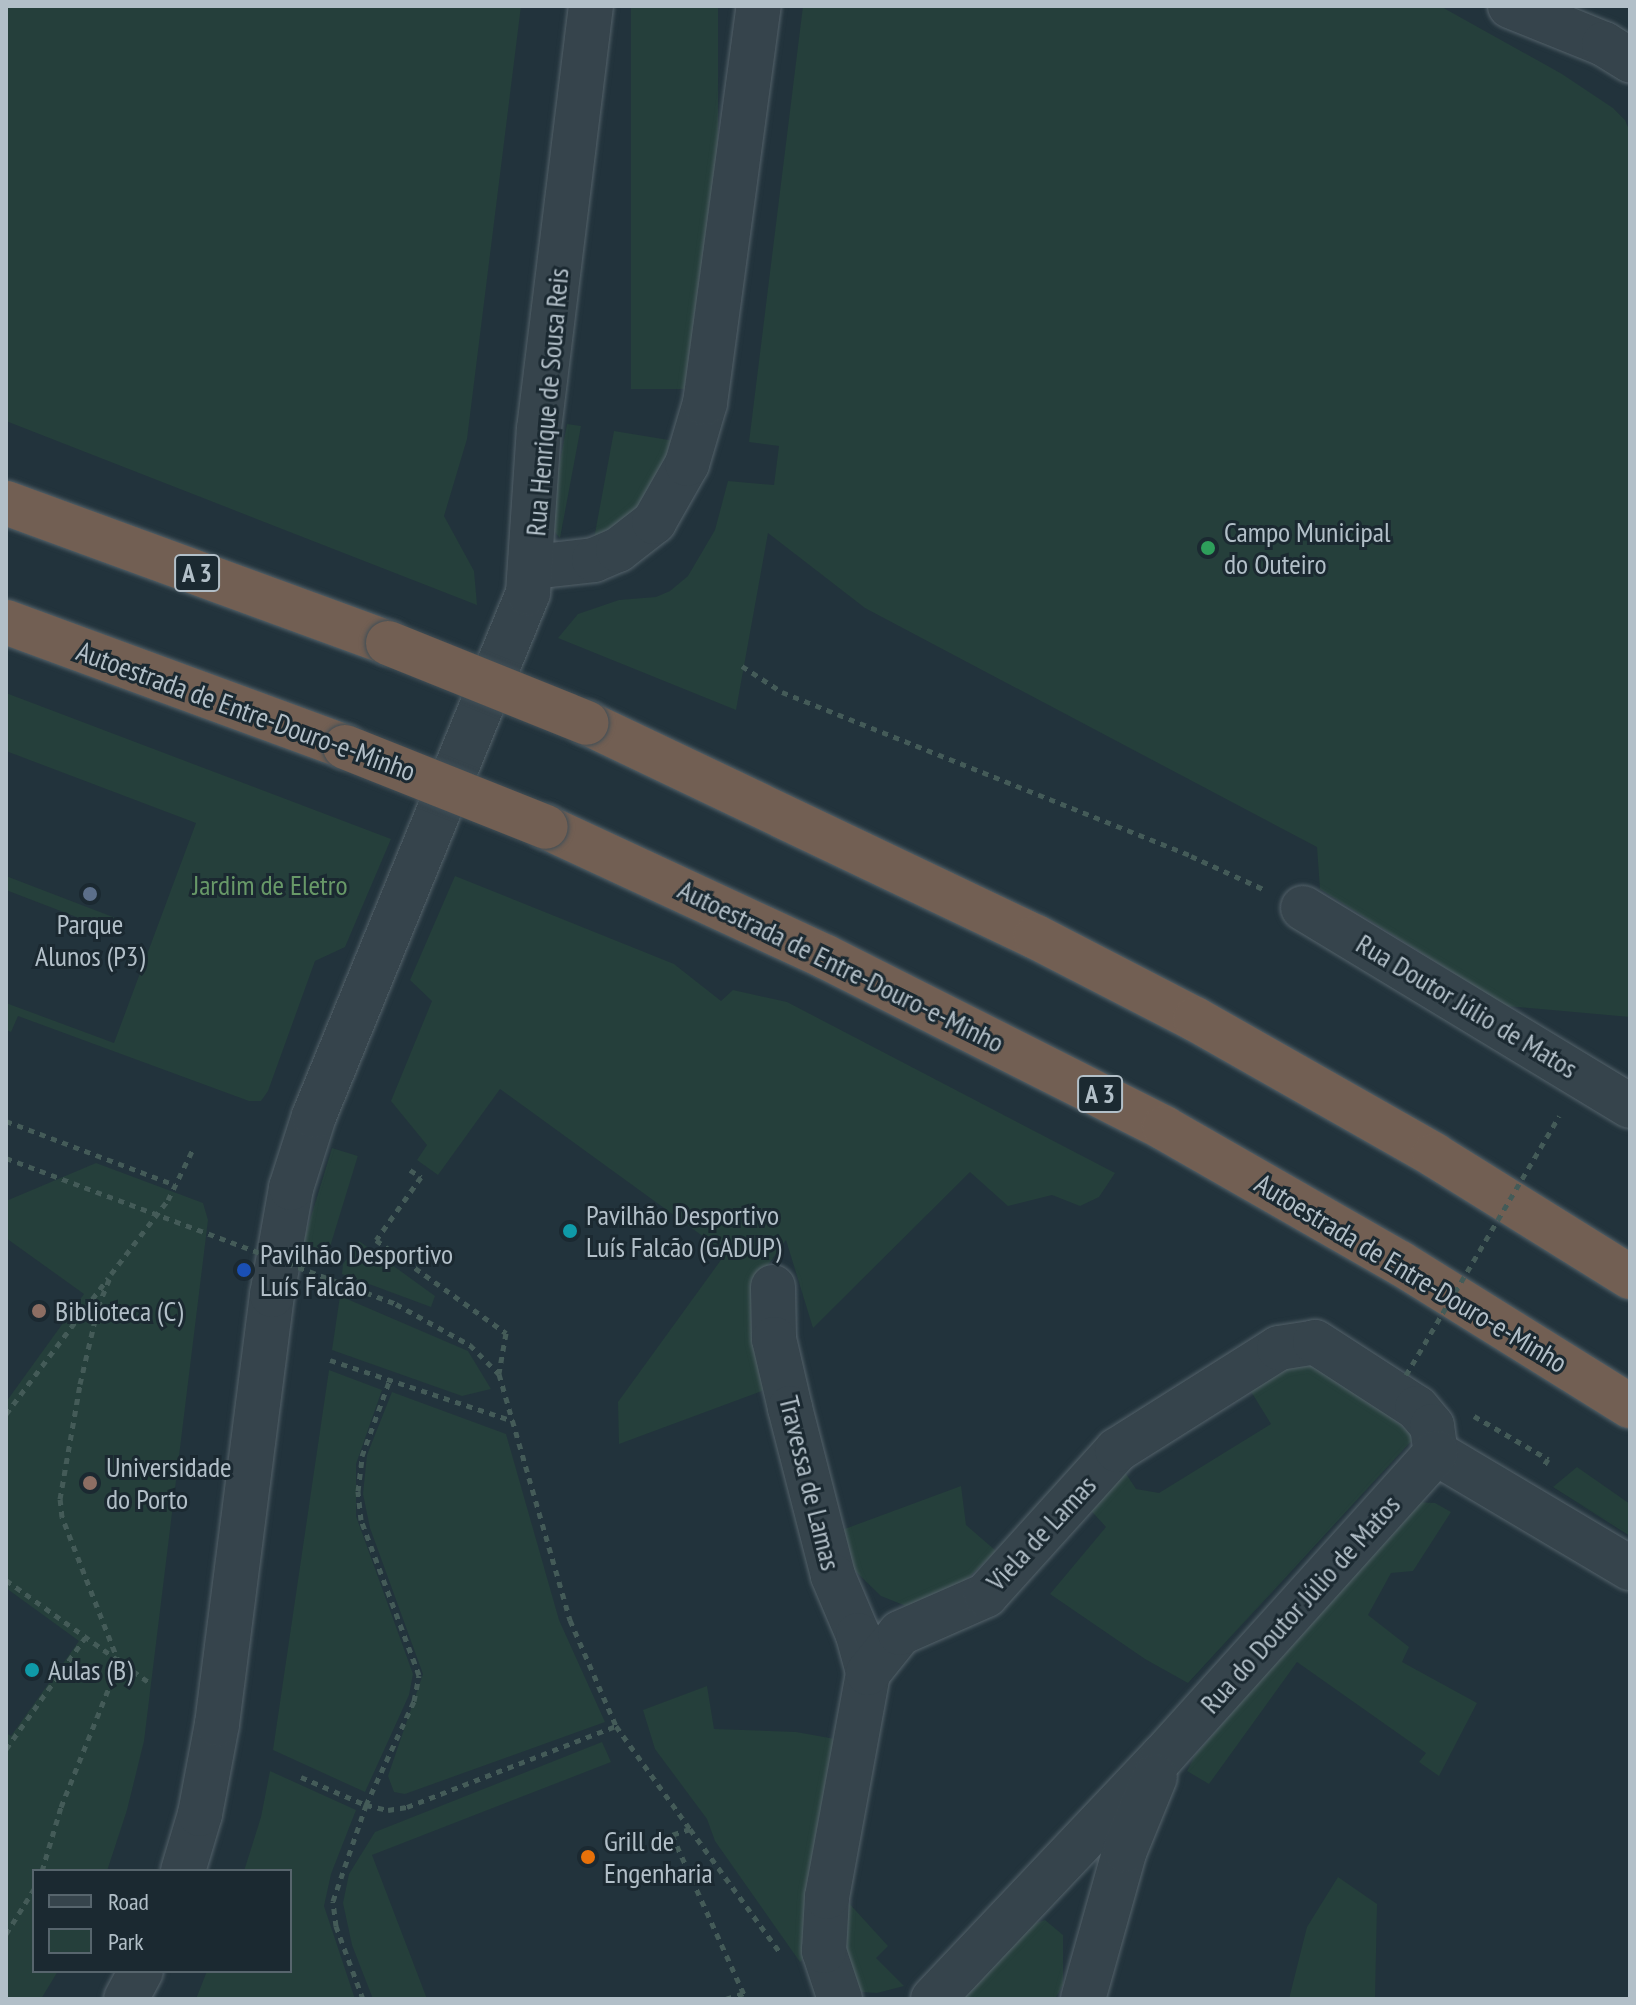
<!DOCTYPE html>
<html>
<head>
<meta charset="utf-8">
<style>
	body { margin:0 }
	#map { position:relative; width:1636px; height:2005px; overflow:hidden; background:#22333c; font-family:"PT Sans Narrow",sans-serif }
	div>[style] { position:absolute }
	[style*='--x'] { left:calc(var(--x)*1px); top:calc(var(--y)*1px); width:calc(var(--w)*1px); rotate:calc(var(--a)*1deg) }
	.green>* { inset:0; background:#253f3b; transform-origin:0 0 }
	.path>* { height:5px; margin-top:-2.5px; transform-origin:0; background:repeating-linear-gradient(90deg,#445b58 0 6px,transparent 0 12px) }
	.roads { filter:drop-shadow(0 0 2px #54626a) drop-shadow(0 0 2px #54626a) }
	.street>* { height:44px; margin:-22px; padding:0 22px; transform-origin:22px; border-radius:22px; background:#36444c }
	.highway>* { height:44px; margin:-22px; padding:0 22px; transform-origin:22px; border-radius:22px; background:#725f53 }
	.path-bridge>* { height:5px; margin-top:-2.5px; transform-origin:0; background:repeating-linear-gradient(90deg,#445b58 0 6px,transparent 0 12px) }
	.bridges { filter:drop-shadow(0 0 2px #414f57) drop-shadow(0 0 2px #414f57) }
	.highway-bridge>* { height:44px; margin:-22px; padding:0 22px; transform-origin:22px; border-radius:22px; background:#725f53 }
	.dots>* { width:22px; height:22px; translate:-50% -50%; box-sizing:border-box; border:4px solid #1b2931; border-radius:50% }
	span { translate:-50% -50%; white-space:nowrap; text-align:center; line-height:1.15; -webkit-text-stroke:6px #1b2931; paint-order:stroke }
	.shield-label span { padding:2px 6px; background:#1b2931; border:2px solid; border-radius:6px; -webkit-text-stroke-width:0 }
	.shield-label { font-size:26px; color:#b2bfc8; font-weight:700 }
	.street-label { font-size:28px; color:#b2bfc8 }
	.poi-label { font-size:28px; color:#b2bfc8 }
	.left { translate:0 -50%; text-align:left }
	.park-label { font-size:28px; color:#689968 }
	.frame { position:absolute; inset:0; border:8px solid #b2bfc8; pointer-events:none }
	.legend { position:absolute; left:32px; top:1869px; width:260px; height:104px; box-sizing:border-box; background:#1b2931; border:2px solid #57656d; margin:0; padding:10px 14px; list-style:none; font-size:24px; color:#b2bfc8 }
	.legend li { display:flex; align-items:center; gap:16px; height:40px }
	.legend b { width:40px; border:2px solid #57656d }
</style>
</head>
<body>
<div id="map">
	<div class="green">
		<div style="clip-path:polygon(6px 6px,521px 6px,467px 439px,444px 516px,474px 571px,477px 605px,6px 421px)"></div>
		<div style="left:631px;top:6px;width:87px;height:383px"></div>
		<div style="clip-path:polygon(803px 6px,1440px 6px,1562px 74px,1613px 108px,1625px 120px,1630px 132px,1630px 1017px,1506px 1006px,1320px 889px,1317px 847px,865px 608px,768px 533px,736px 710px,558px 638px,578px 614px,619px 600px,656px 597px,670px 591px,688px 576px,715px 530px,728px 481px,774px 485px,779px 446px,749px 442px)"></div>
		<div style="clip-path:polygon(567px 424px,581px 426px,560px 538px,552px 529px,550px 516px)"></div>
		<div style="clip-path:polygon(614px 431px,675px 441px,642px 511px,593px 544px)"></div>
		<div style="clip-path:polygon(6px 693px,391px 839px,345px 947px,315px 961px,268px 1091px,261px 1101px,249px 1101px,18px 1016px,11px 1032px,6px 1030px,6px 1003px,114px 1043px,196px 823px,6px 751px)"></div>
		<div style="left:6px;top:876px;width:116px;height:13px;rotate:21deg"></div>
		<div style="clip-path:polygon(455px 876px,674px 964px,721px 1001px,733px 990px,787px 1002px,1115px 1173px,1099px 1197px,1080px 1206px,1052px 1195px,1008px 1206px,970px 1172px,813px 1328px,786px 1240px,752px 1287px,770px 1388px,619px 1444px,618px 1402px,726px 1253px,500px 1089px,438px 1175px,417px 1160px,427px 1145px,391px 1101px,432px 1001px,410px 980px)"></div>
		<div style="left:332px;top:1148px;width:27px;height:115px;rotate:17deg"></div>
		<div style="clip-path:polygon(96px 1163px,203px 1203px,208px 1220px,144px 1741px,127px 1810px,107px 1871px,34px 1871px,34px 1971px,58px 1971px,41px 1999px,6px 1999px,6px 1733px,11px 1736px,79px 1641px,6px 1588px,6px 1402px,84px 1294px,6px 1238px,6px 1201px)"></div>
		<div style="clip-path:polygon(359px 1241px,435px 1296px,431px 1307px,342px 1274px,343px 1264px)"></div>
		<div style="clip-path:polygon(340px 1296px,468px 1351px,491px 1389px,462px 1396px,332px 1350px)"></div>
		<div style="clip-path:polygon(1320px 1356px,1415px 1437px,1188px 1683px,1145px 1659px,1050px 1594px,1106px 1527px,1083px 1502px,1119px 1463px,1136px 1489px,1159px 1493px,1271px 1424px,1244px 1380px)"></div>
		<div style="clip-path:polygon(329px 1370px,382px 1390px,356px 1464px,356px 1516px,413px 1674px,409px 1695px,365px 1792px,273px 1750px)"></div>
		<div style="clip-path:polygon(392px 1392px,506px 1434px,559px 1620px,605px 1722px,405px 1794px,394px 1792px,388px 1776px,423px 1674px,370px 1528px,363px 1494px,367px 1455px)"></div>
		<div style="clip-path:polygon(1577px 1467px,1630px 1504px,1630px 1536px,1553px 1487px)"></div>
		<div style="clip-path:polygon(961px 1486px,966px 1525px,996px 1551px,953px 1593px,906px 1606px,881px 1596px,851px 1567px,842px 1530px)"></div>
		<div style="clip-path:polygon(1417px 1502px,1435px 1503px,1451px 1512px,1413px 1571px,1391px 1573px,1368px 1615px,1409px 1647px,1402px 1662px,1477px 1703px,1439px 1776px,1419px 1762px,1426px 1753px,1297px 1662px,1209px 1784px,1187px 1771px,1195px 1755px)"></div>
		<div style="clip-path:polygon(707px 1686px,714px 1729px,796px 1732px,835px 1739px,811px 1952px,800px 1962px,715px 1841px,707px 1819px,655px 1749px,643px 1710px)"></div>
		<div style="clip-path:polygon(602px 1742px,611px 1762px,372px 1855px,427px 1999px,373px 1999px,352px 1945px,343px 1903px,349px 1874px,375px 1832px)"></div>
		<div style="clip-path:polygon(270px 1771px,356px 1810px,331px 1874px,324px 1906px,355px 1999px,196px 1999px,207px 1971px,290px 1971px,290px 1871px,244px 1871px,261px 1817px)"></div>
		<div style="clip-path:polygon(1338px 1877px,1377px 1904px,1375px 1999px,1289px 1999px,1307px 1927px)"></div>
		<div style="clip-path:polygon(846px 1900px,888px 1946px,876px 1958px,904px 1986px,877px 1993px,862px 1992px,852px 1985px,840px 1942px)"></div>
		<div style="clip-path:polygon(1045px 1920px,1063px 1935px,1063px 1985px,1055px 1999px,959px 1999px,1033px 1924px)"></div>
	</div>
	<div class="path">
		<div style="--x:742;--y:666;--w:48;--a:33"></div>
		<div style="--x:782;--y:692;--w:441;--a:21.8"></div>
		<div style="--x:1191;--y:856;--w:79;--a:24.6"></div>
		<div style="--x:6;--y:1121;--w:181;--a:20.7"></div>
		<div style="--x:410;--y:1170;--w:13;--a:32"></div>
		<div style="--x:421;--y:1177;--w:77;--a:125.5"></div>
		<div style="--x:376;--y:1240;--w:160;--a:35.6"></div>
		<div style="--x:506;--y:1333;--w:41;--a:99.9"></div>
		<div style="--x:396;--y:1304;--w:85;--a:29"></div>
		<div style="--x:470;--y:1345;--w:41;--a:45"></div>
		<div style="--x:499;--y:1374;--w:256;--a:73.9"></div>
		<div style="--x:570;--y:1620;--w:116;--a:66.5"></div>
		<div style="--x:616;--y:1726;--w:127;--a:54.3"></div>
		<div style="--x:690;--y:1829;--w:19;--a:162"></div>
		<div style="--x:672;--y:1835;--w:180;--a:65.7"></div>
		<div style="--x:330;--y:1360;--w:193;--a:18.4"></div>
		<div style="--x:6;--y:1414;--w:170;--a:-53.1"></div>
		<div style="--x:1474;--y:1416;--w:86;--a:30.2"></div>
		<div style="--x:1548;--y:1459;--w:9;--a:122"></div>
		<div style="--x:6;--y:1580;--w:177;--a:35.6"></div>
		<div style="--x:6;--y:1749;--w:136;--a:-54.6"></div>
		<div style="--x:301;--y:1777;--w:71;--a:23.3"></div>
		<div style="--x:366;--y:1805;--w:23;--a:13"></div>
		<div style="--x:388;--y:1810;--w:19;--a:-9"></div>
		<div style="--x:407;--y:1807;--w:224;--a:-21.2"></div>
		<div style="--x:690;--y:1829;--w:151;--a:53.9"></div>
		<div style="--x:664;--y:1838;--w:9;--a:-21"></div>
		<div style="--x:42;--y:1871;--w:67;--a:-73.5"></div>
		<div style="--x:61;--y:1807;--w:155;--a:-68.1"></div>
		<div style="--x:119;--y:1663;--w:157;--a:-111.3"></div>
		<div style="--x:62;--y:1517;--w:18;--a:-96"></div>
		<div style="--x:60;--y:1499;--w:117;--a:-80.1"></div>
		<div style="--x:80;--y:1384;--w:79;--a:-76.8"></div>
		<div style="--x:98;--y:1307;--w:35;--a:-68"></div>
		<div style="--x:111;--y:1274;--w:93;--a:-52.4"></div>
		<div style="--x:168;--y:1200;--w:55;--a:-63.9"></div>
		<div style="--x:6;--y:1934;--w:53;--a:-58.1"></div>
		<div style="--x:363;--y:1999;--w:78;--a:-110.3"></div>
		<div style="--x:336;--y:1926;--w:25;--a:-97"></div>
		<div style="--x:333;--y:1901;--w:102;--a:-71"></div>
		<div style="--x:366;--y:1805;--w:115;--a:-65.2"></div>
		<div style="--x:414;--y:1701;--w:26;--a:-79"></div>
		<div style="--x:419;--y:1675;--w:165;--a:-110.5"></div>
		<div style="--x:361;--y:1520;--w:29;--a:-96"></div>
		<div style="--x:358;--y:1491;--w:35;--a:-83"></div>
		<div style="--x:362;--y:1456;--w:79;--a:-70"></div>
		<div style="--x:726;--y:1999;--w:19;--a:-18"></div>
	</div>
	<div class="roads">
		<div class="street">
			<div style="--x:1510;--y:6;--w:101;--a:22"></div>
			<div style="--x:1604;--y:44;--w:31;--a:32"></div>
			<div style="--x:533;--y:567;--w:61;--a:-6.5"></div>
			<div style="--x:594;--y:560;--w:26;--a:-23"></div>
			<div style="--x:618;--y:550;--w:46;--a:-37.9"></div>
			<div style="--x:654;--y:522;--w:67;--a:-60.4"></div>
			<div style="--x:687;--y:464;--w:64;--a:-73.6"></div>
			<div style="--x:705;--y:403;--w:401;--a:-82.3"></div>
			<div style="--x:1303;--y:908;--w:382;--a:31.2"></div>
			<div style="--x:773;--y:1287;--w:52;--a:88.9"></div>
			<div style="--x:774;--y:1339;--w:71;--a:76.9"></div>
			<div style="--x:790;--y:1408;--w:173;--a:75.6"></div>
			<div style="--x:833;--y:1576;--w:64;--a:67"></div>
			<div style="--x:858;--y:1635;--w:39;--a:75"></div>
			<div style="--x:1436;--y:1453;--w:226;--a:30.7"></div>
			<div style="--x:183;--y:1871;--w:59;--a:-73.4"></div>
			<div style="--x:200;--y:1814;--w:92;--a:-79.3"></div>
			<div style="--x:217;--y:1724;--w:433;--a:-82.7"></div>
			<div style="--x:272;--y:1295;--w:109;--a:-79.9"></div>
			<div style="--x:291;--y:1188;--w:76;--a:-72.3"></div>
			<div style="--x:314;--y:1116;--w:565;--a:-67.75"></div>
			<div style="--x:528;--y:593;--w:164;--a:-86.2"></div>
			<div style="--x:539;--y:429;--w:426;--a:-83"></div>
			<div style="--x:126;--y:1999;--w:32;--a:-62"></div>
			<div style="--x:840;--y:1999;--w:51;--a:-108.4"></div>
			<div style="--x:824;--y:1951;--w:54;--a:-86.8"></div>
			<div style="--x:827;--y:1897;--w:228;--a:-79.6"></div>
			<div style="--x:868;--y:1673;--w:51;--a:-51.3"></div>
			<div style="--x:900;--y:1633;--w:94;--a:-23.8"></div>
			<div style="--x:986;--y:1595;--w:195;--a:-47.9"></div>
			<div style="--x:1117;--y:1450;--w:191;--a:-32.2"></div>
			<div style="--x:1279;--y:1348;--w:36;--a:-9"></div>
			<div style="--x:1315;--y:1342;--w:121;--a:32.9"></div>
			<div style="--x:1417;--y:1408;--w:23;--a:50"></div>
			<div style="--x:1432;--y:1426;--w:27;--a:82"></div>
			<div style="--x:933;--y:1999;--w:335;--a:-46.6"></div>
			<div style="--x:1163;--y:1756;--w:408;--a:-48"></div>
			<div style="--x:1083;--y:1999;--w:155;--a:-74.3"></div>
			<div style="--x:1125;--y:1850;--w:79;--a:-67.7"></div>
		</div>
		<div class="highway">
			<div style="--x:6;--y:503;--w:407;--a:20.1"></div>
			<div style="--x:6;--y:622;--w:361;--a:20.2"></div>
			<div style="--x:587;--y:723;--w:497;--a:25.5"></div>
			<div style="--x:1036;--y:937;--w:179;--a:27.3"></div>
			<div style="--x:1195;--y:1019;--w:275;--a:29.6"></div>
			<div style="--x:1434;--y:1155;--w:231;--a:31.9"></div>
			<div style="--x:546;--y:827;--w:309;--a:24.9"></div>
			<div style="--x:826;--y:957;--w:379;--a:26.8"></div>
			<div style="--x:1164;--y:1128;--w:272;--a:29.8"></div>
			<div style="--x:1400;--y:1263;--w:271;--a:31.9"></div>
		</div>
	</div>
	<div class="path-bridge">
		<div style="--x:6;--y:1158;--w:416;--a:20.5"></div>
		<div style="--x:1406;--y:1375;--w:301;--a:-59.4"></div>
	</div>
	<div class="bridges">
		<div class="highway-bridge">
			<div style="--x:388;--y:643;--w:214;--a:21.9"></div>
			<div style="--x:345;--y:747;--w:216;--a:21.7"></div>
		</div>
	</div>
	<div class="dots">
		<div style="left:1208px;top:548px;background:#2e9e5b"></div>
		<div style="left:90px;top:894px;background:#5c6f8a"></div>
		<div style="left:570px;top:1231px;background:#0f9aa8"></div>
		<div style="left:244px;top:1270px;background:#1a4fb4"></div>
		<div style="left:39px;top:1311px;background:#8d6e63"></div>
		<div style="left:90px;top:1483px;background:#8d6e63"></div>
		<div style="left:32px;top:1670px;background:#0f9aa8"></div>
		<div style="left:588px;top:1857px;background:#e8710a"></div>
	</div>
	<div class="shield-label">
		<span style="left:197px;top:573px">A 3</span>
		<span style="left:1100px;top:1094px">A 3</span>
	</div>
	<div class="street-label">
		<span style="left:547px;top:402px;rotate:-85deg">Rua Henrique de Sousa Reis</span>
		<span style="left:246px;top:711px;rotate:20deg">Autoestrada de Entre-Douro-e-Minho</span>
		<span style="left:841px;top:966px;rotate:26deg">Autoestrada de Entre-Douro-e-Minho</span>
		<span style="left:1467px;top:1006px;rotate:31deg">Rua Doutor Júlio de Matos</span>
		<span style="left:1411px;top:1273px;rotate:31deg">Autoestrada de Entre-Douro-e-Minho</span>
		<span style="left:810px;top:1483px;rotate:76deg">Travessa de Lamas</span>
		<span style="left:1041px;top:1533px;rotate:-47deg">Viela de Lamas</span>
		<span style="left:1300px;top:1604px;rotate:-48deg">Rua do Doutor Júlio de Matos</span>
	</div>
	<div class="poi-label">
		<span class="left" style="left:1224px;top:548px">Campo Municipal<br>do Outeiro</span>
		<span style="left:90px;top:940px">Parque<br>Alunos (P3)</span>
		<span class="left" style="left:586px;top:1231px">Pavilhão Desportivo<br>Luís Falcão (GADUP)</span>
		<span class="left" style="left:260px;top:1270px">Pavilhão Desportivo<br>Luís Falcão</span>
		<span class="left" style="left:55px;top:1311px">Biblioteca (C)</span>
		<span class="left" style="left:106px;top:1483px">Universidade<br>do Porto</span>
		<span class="left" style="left:48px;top:1670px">Aulas (B)</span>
		<span class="left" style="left:604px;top:1857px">Grill de<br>Engenharia</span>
	</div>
	<div class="park-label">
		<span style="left:270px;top:885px">Jardim de Eletro</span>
	</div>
	<div class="frame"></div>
	<ul class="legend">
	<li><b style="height:10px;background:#36444c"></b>Road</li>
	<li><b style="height:22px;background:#253f3b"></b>Park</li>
	</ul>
</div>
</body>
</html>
